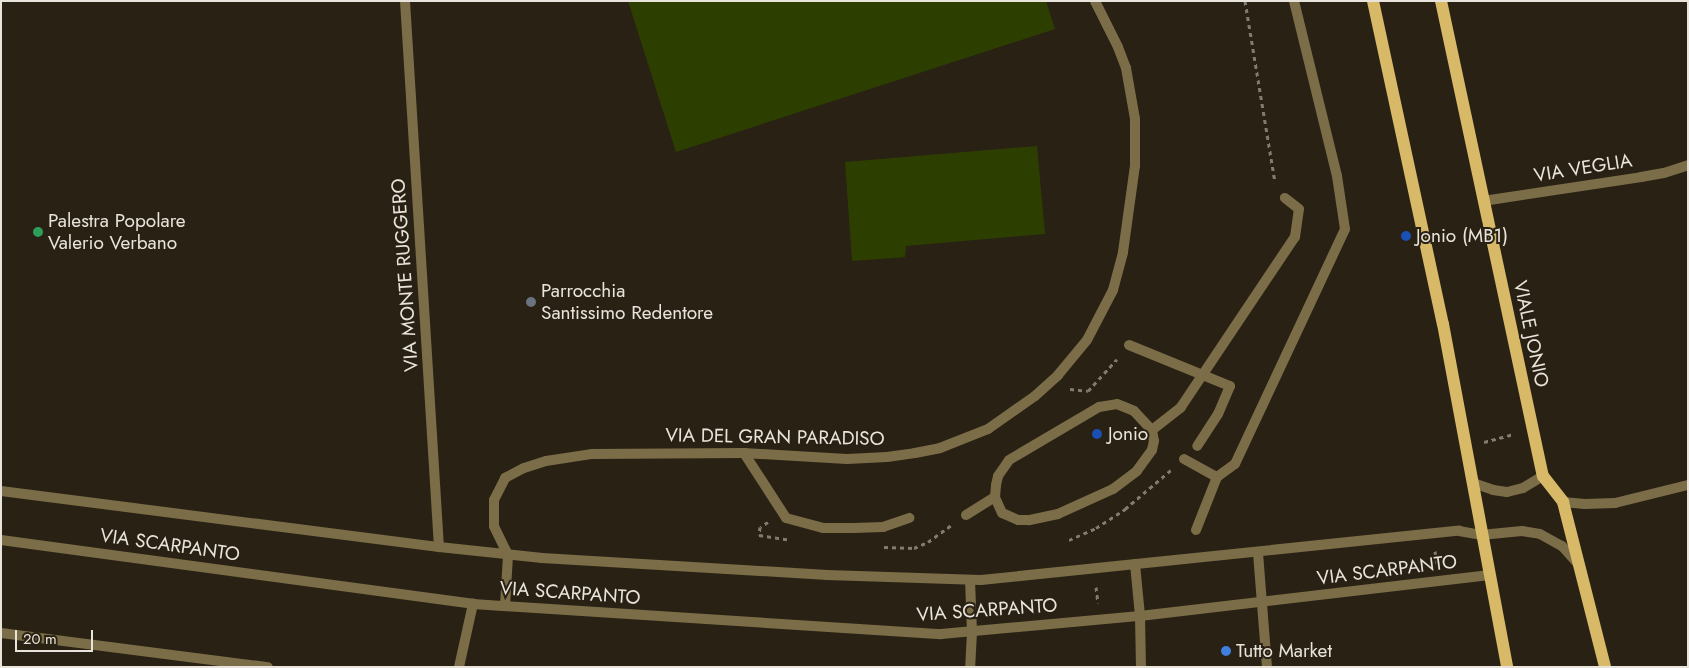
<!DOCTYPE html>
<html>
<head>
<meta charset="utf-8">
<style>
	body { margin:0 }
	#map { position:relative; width:1689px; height:668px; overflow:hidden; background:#292114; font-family:Jost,sans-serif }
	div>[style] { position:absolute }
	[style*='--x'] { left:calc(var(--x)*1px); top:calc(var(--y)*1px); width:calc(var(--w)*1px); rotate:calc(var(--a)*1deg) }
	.green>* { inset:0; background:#2d3f00 }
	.path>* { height:3px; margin-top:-1.5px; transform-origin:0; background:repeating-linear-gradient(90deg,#827b70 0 4px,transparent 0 8px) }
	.lane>* { height:10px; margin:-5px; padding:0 5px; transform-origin:5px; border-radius:5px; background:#7b6d47 }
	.street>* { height:10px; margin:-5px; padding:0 5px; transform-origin:5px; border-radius:5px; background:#7b6d47 }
	.primary>* { height:12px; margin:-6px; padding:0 6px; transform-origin:6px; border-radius:6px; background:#d7b967 }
	.dots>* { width:14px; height:14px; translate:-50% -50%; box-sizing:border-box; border:2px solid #292114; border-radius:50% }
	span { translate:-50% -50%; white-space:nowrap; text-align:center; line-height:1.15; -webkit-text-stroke:4px #292114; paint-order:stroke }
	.street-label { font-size:19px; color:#e9e4db }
	.poi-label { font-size:19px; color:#e9e4db }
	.left { translate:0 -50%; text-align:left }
	.frame { position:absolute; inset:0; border:2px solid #e9e4db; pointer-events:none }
	.scale { position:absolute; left:15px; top:630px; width:78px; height:22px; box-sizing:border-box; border:2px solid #e9e4db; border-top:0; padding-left:6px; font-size:15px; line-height:18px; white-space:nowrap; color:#e9e4db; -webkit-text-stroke:4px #292114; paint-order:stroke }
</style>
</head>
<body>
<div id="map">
	<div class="green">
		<div style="clip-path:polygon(628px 1px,1046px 1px,1055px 29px,676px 152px)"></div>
		<div style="clip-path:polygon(1037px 146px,1045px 234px,906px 246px,905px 257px,852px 261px,845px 162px)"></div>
	</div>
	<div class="path">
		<div style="--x:1245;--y:1;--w:184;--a:80.6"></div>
		<div style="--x:1070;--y:389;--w:18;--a:6"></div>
		<div style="--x:1088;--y:391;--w:43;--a:-47.8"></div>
		<div style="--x:1484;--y:442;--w:31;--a:-15"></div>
		<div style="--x:768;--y:522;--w:9;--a:148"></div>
		<div style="--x:760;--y:527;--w:8;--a:97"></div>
		<div style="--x:759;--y:535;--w:31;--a:9"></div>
		<div style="--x:1069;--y:540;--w:30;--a:-24"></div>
		<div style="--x:1096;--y:528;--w:35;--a:-33"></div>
		<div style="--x:1125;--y:509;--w:60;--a:-40.3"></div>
		<div style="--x:884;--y:547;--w:30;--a:2"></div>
		<div style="--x:914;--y:548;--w:15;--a:-23"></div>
		<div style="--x:928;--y:542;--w:31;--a:-36"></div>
		<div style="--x:1435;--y:551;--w:14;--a:82"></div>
		<div style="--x:1096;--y:587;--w:16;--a:83"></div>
	</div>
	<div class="lane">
		<div style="--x:744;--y:453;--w:77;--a:57.1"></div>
		<div style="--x:786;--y:518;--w:38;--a:15"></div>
		<div style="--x:823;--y:528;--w:31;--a:0"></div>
		<div style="--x:854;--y:528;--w:29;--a:-2"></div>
		<div style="--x:883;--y:527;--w:28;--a:-19"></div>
	</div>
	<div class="street">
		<div style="--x:405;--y:1;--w:547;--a:86.44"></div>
		<div style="--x:1483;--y:201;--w:160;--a:-8.6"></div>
		<div style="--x:1641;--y:177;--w:23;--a:-10"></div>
		<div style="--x:1664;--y:173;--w:25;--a:-18"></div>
		<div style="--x:1129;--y:345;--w:109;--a:22.1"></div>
		<div style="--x:1230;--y:386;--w:30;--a:113"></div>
		<div style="--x:1218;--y:414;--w:38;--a:123"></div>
		<div style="--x:1117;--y:404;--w:18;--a:22"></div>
		<div style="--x:1134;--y:411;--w:26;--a:47"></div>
		<div style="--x:1152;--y:430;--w:11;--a:80"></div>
		<div style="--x:1154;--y:441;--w:9;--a:103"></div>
		<div style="--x:1152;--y:450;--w:26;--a:126"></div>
		<div style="--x:1137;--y:471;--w:30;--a:143"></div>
		<div style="--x:1113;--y:489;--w:60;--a:155.6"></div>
		<div style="--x:1058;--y:514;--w:30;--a:168"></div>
		<div style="--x:1029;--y:520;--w:11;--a:180"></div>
		<div style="--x:1018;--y:520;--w:17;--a:-156"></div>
		<div style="--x:1002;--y:513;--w:17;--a:-114"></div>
		<div style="--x:995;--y:497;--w:12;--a:-85"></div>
		<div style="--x:996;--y:485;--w:9;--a:-77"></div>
		<div style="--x:998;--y:476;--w:19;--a:-55"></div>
		<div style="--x:1009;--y:460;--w:104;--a:-30.5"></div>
		<div style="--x:1099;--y:407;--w:18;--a:-9"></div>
		<div style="--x:1152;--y:430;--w:37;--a:-38"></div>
		<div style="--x:1181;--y:407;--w:205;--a:-56.2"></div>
		<div style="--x:1295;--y:237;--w:28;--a:-82"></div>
		<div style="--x:1299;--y:209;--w:18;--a:-142"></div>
		<div style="--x:1184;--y:459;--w:38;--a:29"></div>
		<div style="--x:1217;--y:477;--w:22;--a:-36"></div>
		<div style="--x:1235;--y:464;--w:259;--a:-64.9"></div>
		<div style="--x:1345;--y:229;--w:54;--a:-98.6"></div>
		<div style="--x:1337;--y:176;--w:180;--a:-103.8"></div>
		<div style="--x:1473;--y:483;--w:21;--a:19"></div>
		<div style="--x:1493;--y:490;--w:14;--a:8"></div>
		<div style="--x:1507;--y:492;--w:16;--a:-14"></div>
		<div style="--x:1523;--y:488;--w:23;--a:-31"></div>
		<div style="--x:1;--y:491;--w:442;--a:7.3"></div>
		<div style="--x:439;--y:547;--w:104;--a:6.1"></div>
		<div style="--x:542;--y:558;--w:286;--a:3.4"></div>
		<div style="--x:827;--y:575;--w:154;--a:1.9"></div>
		<div style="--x:981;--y:580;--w:481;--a:-5.9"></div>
		<div style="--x:1459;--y:531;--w:22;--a:10"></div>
		<div style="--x:1481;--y:535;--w:41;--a:-5.6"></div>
		<div style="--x:1522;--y:531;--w:18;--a:9"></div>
		<div style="--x:1540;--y:534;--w:25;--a:29"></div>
		<div style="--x:1562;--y:546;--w:24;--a:48"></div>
		<div style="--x:1563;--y:502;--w:22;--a:5"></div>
		<div style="--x:1585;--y:504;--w:30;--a:-2"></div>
		<div style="--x:1615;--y:503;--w:75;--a:-13.9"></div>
		<div style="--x:966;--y:515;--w:34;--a:-32"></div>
		<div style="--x:1196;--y:530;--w:57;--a:-68.4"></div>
		<div style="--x:1;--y:540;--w:476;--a:7.7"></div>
		<div style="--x:473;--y:604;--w:469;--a:3.7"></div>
		<div style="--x:941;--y:634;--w:200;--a:-5.2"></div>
		<div style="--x:1140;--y:616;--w:350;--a:-6.7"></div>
		<div style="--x:1258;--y:553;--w:114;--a:85.5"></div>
		<div style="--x:1135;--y:564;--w:52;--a:84.5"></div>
		<div style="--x:1140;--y:616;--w:51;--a:88.9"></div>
		<div style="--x:970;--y:580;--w:52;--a:87.8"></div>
		<div style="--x:972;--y:632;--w:35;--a:93"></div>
		<div style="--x:505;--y:606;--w:51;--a:-86.6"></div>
		<div style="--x:508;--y:555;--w:32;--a:-116"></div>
		<div style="--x:494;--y:526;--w:26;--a:-90"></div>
		<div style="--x:494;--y:500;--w:25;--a:-63"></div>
		<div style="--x:505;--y:478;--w:21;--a:-28"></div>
		<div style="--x:524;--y:468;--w:23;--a:-18"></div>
		<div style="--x:546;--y:461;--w:47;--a:-8.7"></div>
		<div style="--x:592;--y:454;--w:152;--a:-0.4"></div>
		<div style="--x:744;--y:453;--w:103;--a:3.3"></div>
		<div style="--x:847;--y:459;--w:40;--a:-2.9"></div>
		<div style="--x:887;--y:457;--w:28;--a:-8"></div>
		<div style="--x:915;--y:453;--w:25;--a:-11"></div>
		<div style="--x:940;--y:448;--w:52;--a:-21.6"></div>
		<div style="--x:988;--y:429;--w:57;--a:-35.1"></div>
		<div style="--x:1035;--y:396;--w:31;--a:-42"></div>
		<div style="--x:1058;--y:375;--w:45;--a:-50.4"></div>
		<div style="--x:1087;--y:340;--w:56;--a:-62.5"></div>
		<div style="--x:1113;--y:290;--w:39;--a:-75"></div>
		<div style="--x:1123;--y:252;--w:87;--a:-82.1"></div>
		<div style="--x:1135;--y:166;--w:47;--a:-90"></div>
		<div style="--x:1135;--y:119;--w:52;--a:-100"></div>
		<div style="--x:1126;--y:68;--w:22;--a:-111"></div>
		<div style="--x:1118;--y:47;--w:51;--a:-116.6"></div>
		<div style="--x:1;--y:633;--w:269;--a:7.3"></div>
		<div style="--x:459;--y:667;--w:65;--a:-77.5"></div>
	</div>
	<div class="primary">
		<div style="--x:1373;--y:1;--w:330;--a:77.8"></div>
		<div style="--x:1443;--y:324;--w:349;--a:79.4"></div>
		<div style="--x:1441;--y:1;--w:486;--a:77.9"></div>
		<div style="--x:1543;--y:476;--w:33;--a:52"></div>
		<div style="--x:1563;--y:502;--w:170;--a:75.7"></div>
	</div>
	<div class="dots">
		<div style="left:38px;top:232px;background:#2e9e5b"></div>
		<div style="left:1406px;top:236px;background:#1a4fb4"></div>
		<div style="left:531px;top:302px;background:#6b7280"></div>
		<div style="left:1097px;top:434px;background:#1a4fb4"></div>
		<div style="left:1226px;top:651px;background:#3f7fe0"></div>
	</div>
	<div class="street-label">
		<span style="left:1583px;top:168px;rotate:-9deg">VIA VEGLIA</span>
		<span style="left:405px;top:275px;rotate:-94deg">VIA MONTE RUGGERO</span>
		<span style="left:1531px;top:334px;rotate:78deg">VIALE JONIO</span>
		<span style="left:775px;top:437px;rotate:1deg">VIA DEL GRAN PARADISO</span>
		<span style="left:170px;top:545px;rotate:8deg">VIA SCARPANTO</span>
		<span style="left:1387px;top:570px;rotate:-7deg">VIA SCARPANTO</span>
		<span style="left:570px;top:593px;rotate:4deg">VIA SCARPANTO</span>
		<span style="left:987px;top:610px;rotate:-4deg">VIA SCARPANTO</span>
	</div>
	<div class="poi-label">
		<span class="left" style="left:48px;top:232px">Palestra Popolare<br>Valerio Verbano</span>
		<span class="left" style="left:1416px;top:236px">Jonio (MB1)</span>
		<span class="left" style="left:541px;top:302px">Parrocchia<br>Santissimo Redentore</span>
		<span class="left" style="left:1108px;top:434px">Jonio</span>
		<span class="left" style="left:1236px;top:651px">Tutto Market</span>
	</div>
	<div class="frame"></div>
	<div class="scale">20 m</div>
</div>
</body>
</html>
